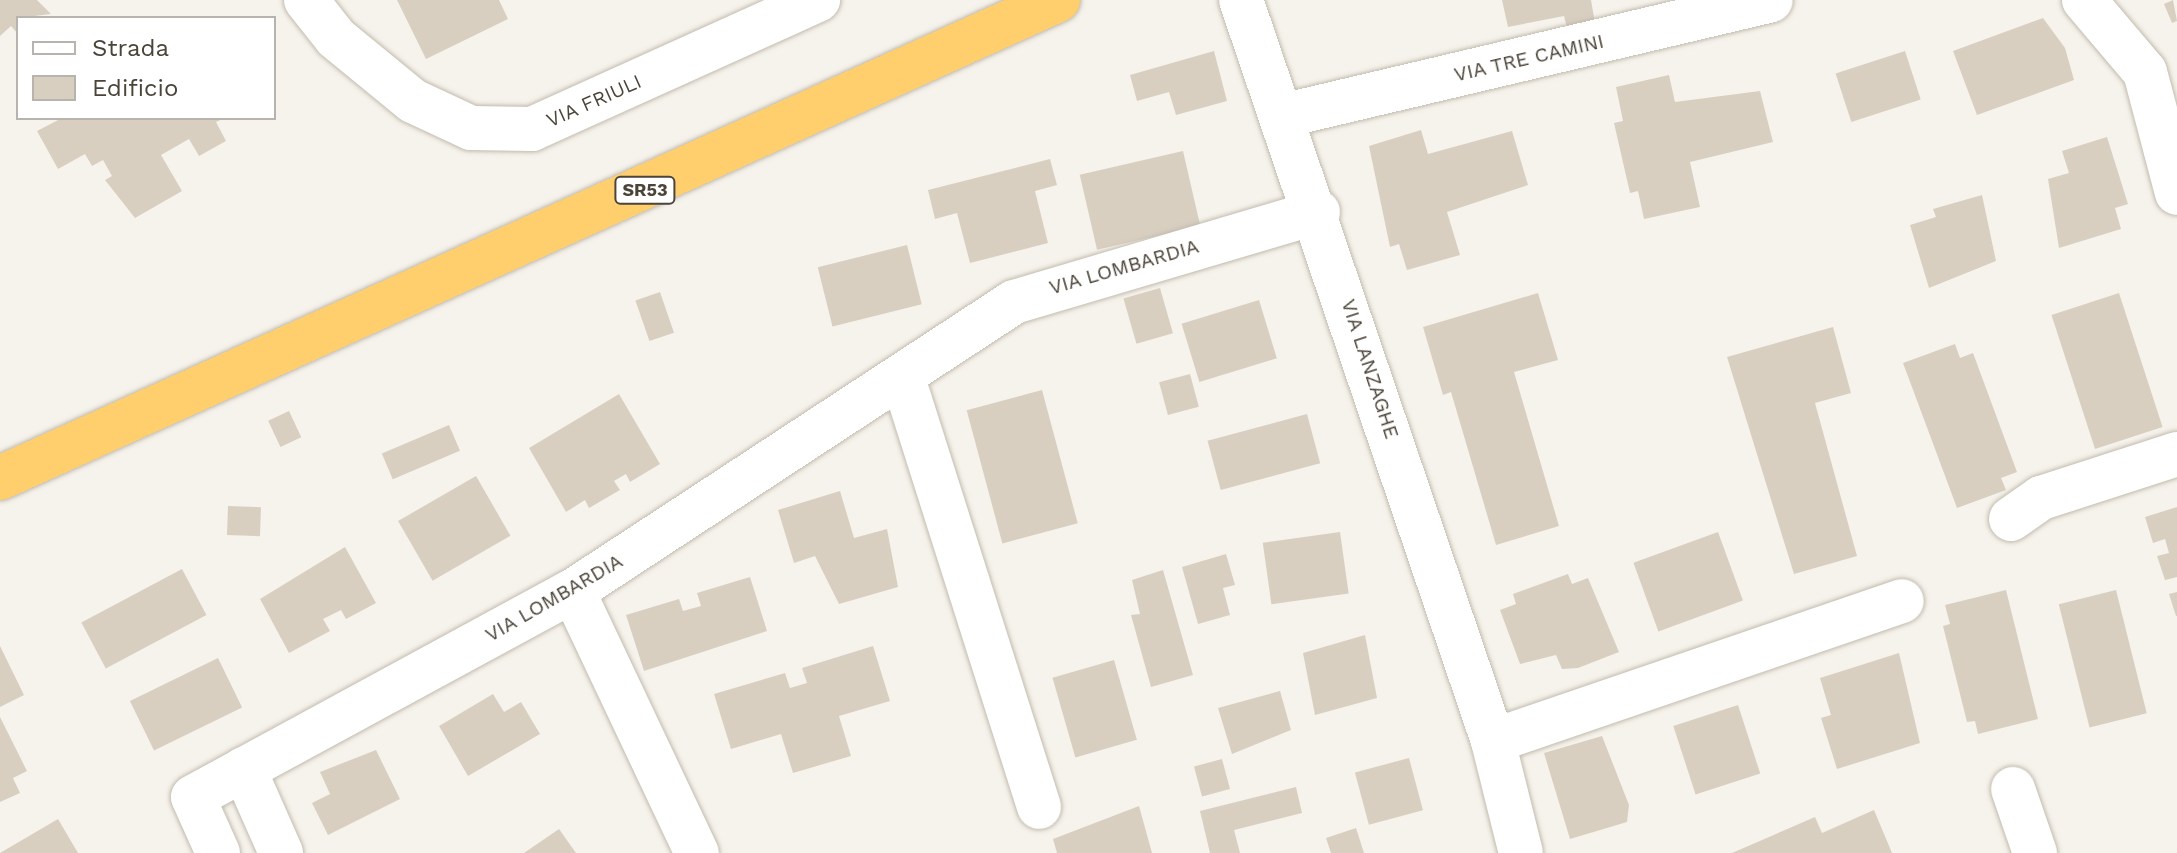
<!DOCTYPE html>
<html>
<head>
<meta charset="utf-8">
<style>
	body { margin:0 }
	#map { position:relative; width:2177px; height:853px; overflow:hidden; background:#f6f3ec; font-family:"Work Sans",sans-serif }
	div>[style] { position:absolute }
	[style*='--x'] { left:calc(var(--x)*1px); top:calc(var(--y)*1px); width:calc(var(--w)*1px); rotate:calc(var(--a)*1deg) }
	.building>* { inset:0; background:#d8cfc1; transform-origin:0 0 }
	.roads { filter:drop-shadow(0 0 2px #c2bbae) drop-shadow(0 0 2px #c2bbae) }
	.minor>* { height:44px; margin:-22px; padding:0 22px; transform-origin:22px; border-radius:22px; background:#fff }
	.highway>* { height:44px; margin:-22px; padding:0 22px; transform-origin:22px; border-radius:22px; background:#ffcf6e }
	span { translate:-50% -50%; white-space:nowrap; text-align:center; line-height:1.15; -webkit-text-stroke:6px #fff; paint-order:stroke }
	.shield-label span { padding:2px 6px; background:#fff; border:2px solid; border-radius:6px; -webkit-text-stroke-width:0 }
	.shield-label { font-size:18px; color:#4b4439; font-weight:700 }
	.street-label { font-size:20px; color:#4b4439 }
	.legend { position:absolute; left:16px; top:16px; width:260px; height:104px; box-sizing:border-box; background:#fff; border:2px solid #b7b4b0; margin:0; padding:10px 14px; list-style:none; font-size:24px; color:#4b4439 }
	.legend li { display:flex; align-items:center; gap:16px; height:40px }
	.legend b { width:40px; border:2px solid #b7b4b0 }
</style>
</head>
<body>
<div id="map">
	<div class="building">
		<div style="clip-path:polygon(0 0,37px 0,51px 14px,18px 18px,18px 34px,11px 26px,0 36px)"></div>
		<div style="clip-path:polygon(397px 0,499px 0,508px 19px,426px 59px)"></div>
		<div style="clip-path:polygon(1502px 0,1591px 0,1595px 23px,1567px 28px,1564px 16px,1508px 27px)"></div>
		<div style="clip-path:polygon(2173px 0,2177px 21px,2172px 23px,2164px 4px)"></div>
		<div style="clip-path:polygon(2043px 18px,2065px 48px,2074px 80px,1977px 115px,1953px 51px)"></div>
		<div style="clip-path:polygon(1214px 51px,1227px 101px,1176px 115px,1169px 92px,1137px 101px,1130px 75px)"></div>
		<div style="left:1905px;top:51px;width:51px;height:73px;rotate:72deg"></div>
		<div style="clip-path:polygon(1669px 75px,1675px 102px,1760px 91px,1773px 142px,1690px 162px,1700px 207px,1644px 219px,1638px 191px,1630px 193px,1614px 123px,1623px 121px,1616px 87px)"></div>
		<div style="clip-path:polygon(62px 118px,225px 118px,216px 122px,226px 141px,199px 156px,189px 139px,161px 155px,182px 191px,135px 218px,105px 180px,112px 176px,103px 160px,92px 166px,85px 154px,58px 169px,37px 131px)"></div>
		<div style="clip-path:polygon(1421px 130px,1428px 154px,1512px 131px,1528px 185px,1447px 212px,1460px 255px,1407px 270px,1399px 244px,1390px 247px,1369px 146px)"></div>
		<div style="clip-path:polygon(2107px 137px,2128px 204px,2115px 208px,2121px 229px,2059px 248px,2048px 179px,2069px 173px,2062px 151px)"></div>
		<div style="left:1183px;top:151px;width:77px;height:106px;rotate:77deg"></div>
		<div style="clip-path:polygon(1050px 159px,1057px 185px,1035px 191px,1048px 243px,970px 263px,957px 213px,935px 219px,928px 190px)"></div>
		<div style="clip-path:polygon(1982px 195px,1996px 261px,1929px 288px,1910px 225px,1936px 217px,1933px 209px)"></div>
		<div style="left:907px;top:245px;width:61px;height:92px;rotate:76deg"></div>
		<div style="left:1160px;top:288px;width:47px;height:38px;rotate:74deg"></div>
		<div style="left:660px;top:292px;width:43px;height:26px;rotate:71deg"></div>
		<div style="clip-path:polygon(1538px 293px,1558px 360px,1514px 372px,1559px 526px,1496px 545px,1451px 392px,1443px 395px,1423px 327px)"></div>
		<div style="left:2119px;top:293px;width:141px;height:71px;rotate:72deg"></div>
		<div style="left:1259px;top:300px;width:61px;height:81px;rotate:73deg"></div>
		<div style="clip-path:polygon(1833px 327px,1851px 393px,1815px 403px,1857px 556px,1794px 574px,1727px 357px)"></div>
		<div style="clip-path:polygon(1955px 344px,1960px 358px,1973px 353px,2017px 472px,2001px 478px,2006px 490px,1957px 508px,1903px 363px)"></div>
		<div style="left:1190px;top:374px;width:34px;height:32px;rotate:75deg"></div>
		<div style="left:1042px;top:390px;width:138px;height:78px;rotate:75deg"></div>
		<div style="clip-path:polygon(619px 394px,660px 464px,630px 482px,626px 474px,614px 481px,620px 490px,589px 508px,585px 500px,566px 512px,529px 448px)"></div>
		<div style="left:289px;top:411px;width:29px;height:23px;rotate:65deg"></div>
		<div style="left:1307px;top:414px;width:51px;height:103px;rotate:75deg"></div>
		<div style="left:449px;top:425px;width:28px;height:73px;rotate:67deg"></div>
		<div style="left:476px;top:476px;width:69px;height:90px;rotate:60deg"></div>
		<div style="clip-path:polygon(840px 491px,854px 538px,887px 529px,898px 587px,839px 604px,815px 556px,794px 563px,778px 510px)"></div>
		<div style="left:228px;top:506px;width:33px;height:29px;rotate:2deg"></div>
		<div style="clip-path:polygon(2177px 507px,2177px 577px,2165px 580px,2157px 556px,2169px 553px,2165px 539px,2153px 543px,2145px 517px)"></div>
		<div style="left:1340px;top:532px;width:62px;height:78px;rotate:82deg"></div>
		<div style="left:1718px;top:532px;width:73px;height:90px;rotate:70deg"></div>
		<div style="clip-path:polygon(345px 547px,376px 603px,346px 619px,341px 610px,323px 619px,330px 631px,289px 653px,260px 599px)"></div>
		<div style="clip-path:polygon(1226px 554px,1235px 585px,1223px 588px,1230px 615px,1198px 624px,1182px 567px)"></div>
		<div style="left:182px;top:569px;width:52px;height:114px;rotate:62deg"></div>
		<div style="clip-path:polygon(1163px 570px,1193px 675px,1151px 687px,1131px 615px,1140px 614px,1132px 580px)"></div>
		<div style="clip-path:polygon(1568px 574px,1572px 584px,1588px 578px,1619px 652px,1578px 668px,1562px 669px,1556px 655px,1520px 664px,1500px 610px,1516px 604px,1513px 594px)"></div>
		<div style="clip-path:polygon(750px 577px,767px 631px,644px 671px,626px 615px,679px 599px,683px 611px,701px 606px,697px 593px)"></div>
		<div style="clip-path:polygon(2006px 590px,2038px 719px,1978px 734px,1975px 721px,1967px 722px,1943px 626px,1950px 624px,1945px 605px)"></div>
		<div style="left:2116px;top:590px;width:127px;height:59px;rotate:76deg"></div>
		<div style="clip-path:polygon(2177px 592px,2177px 616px,2176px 616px,2169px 594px)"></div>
		<div style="clip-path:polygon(1365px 635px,1377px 698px,1315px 715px,1303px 653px)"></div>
		<div style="clip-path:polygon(0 646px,24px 695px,0 707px)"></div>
		<div style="clip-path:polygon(873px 646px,890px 701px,839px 716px,851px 756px,793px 773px,781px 734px,731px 749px,714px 694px,785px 673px,790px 688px,807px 683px,802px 668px)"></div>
		<div style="clip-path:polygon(1899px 653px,1920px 743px,1837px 769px,1821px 718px,1831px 715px,1820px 678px)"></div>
		<div style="left:218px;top:658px;width:55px;height:98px;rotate:64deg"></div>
		<div style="left:1114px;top:660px;width:83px;height:64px;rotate:74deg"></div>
		<div style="clip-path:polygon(1280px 691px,1291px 730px,1232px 754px,1218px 708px)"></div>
		<div style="clip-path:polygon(493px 694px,504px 712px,521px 702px,540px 734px,468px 776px,439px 726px)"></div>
		<div style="left:1738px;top:705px;width:72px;height:68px;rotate:72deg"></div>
		<div style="clip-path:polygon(0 717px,27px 771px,13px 778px,20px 793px,0 802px)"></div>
		<div style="clip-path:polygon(1602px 736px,1629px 805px,1627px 822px,1570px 839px,1544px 753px)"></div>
		<div style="clip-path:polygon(376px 750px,400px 799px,328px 835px,312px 803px,330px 794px,320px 772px)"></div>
		<div style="left:1409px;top:758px;width:54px;height:56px;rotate:75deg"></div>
		<div style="left:1222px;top:759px;width:31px;height:29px;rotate:75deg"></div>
		<div style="clip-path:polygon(1296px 787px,1302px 813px,1234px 830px,1240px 853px,1210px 853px,1200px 811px)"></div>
		<div style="clip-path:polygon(1139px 806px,1152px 853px,1057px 853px,1053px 839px)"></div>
		<div style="clip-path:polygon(1874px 810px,1892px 853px,1732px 853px,1815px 817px,1822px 833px)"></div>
		<div style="clip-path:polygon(58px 819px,78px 853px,0 853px)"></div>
		<div style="clip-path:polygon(1356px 828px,1364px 853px,1331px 853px,1326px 838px)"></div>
		<div style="clip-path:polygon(559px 829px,576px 853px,524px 853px)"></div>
	</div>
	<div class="roads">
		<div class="minor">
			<div style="--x:306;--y:0;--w:48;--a:51.7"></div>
			<div style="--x:336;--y:38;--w:99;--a:39.3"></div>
			<div style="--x:413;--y:101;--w:64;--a:25"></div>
			<div style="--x:471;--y:128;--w:61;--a:0.9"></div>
			<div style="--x:532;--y:129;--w:314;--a:-24.3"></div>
			<div style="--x:1241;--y:0;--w:783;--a:71.22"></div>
			<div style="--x:1493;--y:741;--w:115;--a:76"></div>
			<div style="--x:2084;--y:0;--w:94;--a:49.7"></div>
			<div style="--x:2145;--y:72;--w:125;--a:75.2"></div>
			<div style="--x:1286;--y:115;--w:498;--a:-13.3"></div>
			<div style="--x:903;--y:378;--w:450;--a:72.4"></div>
			<div style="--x:2011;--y:519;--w:37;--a:-35"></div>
			<div style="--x:2041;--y:498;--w:143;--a:-17.9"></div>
			<div style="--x:573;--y:591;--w:290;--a:64.7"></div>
			<div style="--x:1493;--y:741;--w:432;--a:-18.9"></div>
			<div style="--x:244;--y:769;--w:92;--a:66.2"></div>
			<div style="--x:2013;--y:789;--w:68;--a:71"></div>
			<div style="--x:218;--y:853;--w:61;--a:-114.1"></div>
			<div style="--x:193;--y:797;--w:432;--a:-28.5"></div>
			<div style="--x:573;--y:591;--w:527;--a:-33.24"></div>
			<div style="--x:1014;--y:302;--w:317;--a:-16.5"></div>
		</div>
		<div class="highway">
			<div style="--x:0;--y:478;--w:1161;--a:-24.31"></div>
		</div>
	</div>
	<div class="shield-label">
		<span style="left:645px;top:190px">SR53</span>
	</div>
	<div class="street-label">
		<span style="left:1529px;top:58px;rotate:-13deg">VIA TRE CAMINI</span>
		<span style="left:594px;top:101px;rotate:-24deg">VIA FRIULI</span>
		<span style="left:1124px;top:267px;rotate:-16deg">VIA LOMBARDIA</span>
		<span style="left:1370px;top:369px;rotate:72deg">VIA LANZAGHE</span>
		<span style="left:554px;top:598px;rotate:-30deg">VIA LOMBARDIA</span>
	</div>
	<ul class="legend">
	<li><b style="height:10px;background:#fff"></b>Strada</li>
	<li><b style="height:22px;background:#d8cfc1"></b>Edificio</li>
	</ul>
</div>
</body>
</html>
